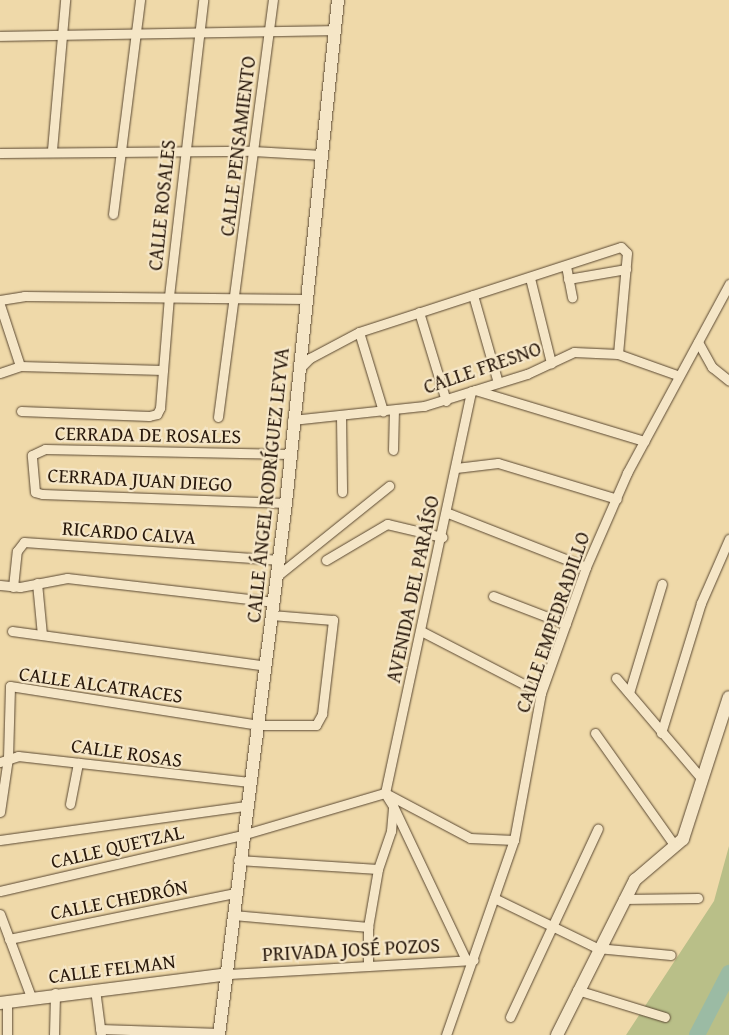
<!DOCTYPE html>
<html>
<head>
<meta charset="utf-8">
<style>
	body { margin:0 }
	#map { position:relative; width:729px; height:1035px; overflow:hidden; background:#efd9a9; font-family:"Gentium Book Plus",serif }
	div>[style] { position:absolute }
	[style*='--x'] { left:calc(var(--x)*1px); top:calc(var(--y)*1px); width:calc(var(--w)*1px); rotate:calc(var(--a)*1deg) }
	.green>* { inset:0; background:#b9bf88 }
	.river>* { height:16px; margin:-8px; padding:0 8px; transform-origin:8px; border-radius:8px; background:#9bbba4 }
	.roads { filter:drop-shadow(0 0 1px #5a4832) drop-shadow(0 0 1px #5a4832) }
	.street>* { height:9px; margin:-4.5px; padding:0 4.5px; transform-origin:4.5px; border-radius:4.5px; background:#f5e6c7 }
	.secondary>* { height:12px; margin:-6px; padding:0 6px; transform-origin:6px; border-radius:6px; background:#f5e6c7 }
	span { translate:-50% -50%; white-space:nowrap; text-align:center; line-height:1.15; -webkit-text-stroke:4.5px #f5e6c7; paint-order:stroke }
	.street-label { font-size:20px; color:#28180b }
</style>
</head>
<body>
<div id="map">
	<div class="green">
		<div style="clip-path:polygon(729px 846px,729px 1035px,626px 1035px,714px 901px)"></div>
	</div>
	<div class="river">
		<div style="--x:697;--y:1035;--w:70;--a:-62.7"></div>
	</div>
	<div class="roads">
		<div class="street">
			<div style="--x:0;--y:36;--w:335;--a:-1"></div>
			<div style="--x:52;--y:150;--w:151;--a:-85"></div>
			<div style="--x:0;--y:153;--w:253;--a:-0.5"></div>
			<div style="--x:253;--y:151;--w:69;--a:3.3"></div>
			<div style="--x:113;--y:214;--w:216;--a:-82.8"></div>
			<div style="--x:566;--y:266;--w:32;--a:79"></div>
			<div style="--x:530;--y:278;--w:88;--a:76.1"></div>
			<div style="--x:568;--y:279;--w:59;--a:-9.8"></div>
			<div style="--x:473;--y:295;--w:91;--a:74.1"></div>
			<div style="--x:0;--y:300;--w:24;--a:-9"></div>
			<div style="--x:24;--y:296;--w:282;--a:0.6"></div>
			<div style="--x:0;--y:305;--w:64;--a:71.8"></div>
			<div style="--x:419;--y:312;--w:93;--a:73.1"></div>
			<div style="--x:359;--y:332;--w:83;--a:73.1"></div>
			<div style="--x:698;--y:342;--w:29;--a:61"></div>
			<div style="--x:712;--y:367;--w:22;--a:39"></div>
			<div style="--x:299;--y:369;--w:16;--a:-45"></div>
			<div style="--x:310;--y:358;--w:55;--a:-28"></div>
			<div style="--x:359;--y:332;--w:275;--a:-18"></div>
			<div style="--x:621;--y:247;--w:8;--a:45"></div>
			<div style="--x:627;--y:253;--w:101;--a:95.1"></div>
			<div style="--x:0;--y:373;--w:21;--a:-19"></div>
			<div style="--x:20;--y:366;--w:143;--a:1.6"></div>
			<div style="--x:475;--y:390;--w:177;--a:16.8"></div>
			<div style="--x:21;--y:411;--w:128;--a:2.2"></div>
			<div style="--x:149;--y:416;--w:8;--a:-14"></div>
			<div style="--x:157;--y:414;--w:7;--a:-63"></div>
			<div style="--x:160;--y:408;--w:112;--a:-85.4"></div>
			<div style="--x:169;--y:296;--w:298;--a:-83.4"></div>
			<div style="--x:341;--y:416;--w:76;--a:89.2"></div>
			<div style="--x:218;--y:417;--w:421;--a:-82.5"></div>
			<div style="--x:292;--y:420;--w:133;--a:-6.1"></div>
			<div style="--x:424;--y:406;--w:108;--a:-17.3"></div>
			<div style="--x:527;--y:374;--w:52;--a:-25.1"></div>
			<div style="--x:574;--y:352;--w:44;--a:2.6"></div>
			<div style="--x:618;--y:354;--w:63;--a:19.6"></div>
			<div style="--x:393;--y:450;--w:40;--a:-88.6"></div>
			<div style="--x:456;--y:468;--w:42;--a:-6.8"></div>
			<div style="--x:498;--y:463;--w:124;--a:16.8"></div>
			<div style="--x:286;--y:503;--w:244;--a:-177.9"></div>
			<div style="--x:42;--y:494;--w:7;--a:-164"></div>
			<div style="--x:35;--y:492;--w:37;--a:-95"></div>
			<div style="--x:32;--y:455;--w:14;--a:-25"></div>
			<div style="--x:45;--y:449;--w:244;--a:1.2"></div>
			<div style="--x:448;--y:513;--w:148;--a:21.4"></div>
			<div style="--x:326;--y:560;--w:71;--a:-30.5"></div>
			<div style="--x:387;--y:524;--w:57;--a:13.3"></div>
			<div style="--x:277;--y:576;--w:144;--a:-38.8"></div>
			<div style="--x:37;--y:583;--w:52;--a:84.5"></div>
			<div style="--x:0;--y:585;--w:20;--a:6"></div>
			<div style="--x:20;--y:587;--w:48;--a:-10.8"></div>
			<div style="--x:67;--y:578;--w:207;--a:6.6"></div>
			<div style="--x:13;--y:587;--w:36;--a:-84"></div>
			<div style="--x:17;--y:551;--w:11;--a:-52"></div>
			<div style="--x:24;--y:542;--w:257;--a:4"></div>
			<div style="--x:493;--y:596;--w:78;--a:21"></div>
			<div style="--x:12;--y:631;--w:256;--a:7.8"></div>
			<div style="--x:421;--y:631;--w:135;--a:27.3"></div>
			<div style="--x:616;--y:678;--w:131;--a:49.6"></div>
			<div style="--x:629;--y:693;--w:114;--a:-73.2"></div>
			<div style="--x:595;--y:733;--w:138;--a:54.7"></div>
			<div style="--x:661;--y:733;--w:136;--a:-72.9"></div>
			<div style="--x:701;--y:603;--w:70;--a:-66.4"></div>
			<div style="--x:0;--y:762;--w:19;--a:-18"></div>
			<div style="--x:18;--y:756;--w:233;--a:6.4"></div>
			<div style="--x:385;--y:793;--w:411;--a:-77.9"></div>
			<div style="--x:387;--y:794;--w:94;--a:27.9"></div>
			<div style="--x:470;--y:838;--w:44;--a:2.6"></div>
			<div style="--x:70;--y:804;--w:42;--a:-79"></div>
			<div style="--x:393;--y:806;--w:170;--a:64.6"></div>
			<div style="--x:0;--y:812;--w:55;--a:-81.6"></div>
			<div style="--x:8;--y:758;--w:72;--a:-88.4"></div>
			<div style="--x:10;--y:686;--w:252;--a:8.9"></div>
			<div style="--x:259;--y:725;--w:57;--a:0"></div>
			<div style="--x:316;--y:725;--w:13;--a:-61"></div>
			<div style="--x:322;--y:714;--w:95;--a:-83.3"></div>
			<div style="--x:333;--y:620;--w:62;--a:-175.4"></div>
			<div style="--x:0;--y:840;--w:248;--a:-7.9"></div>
			<div style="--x:238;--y:860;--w:140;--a:3.7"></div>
			<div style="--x:0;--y:891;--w:248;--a:-13"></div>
			<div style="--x:242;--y:835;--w:149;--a:-16.4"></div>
			<div style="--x:494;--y:898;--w:114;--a:25.9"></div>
			<div style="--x:597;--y:948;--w:74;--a:5.4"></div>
			<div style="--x:623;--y:899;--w:75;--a:-0.8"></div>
			<div style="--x:0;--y:914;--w:89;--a:69.5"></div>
			<div style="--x:233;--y:915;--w:136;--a:5.1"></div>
			<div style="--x:9;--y:939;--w:231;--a:-11.5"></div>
			<div style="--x:368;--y:966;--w:39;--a:-90"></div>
			<div style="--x:368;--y:927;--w:59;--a:-80.2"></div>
			<div style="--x:378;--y:869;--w:40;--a:-71.1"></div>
			<div style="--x:391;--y:831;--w:25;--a:-85"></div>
			<div style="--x:393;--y:806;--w:15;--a:-122"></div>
			<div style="--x:229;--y:974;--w:245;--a:-3.3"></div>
			<div style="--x:95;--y:989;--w:46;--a:82.6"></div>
			<div style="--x:577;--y:990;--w:92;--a:17.1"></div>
			<div style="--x:7;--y:1001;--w:34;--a:90"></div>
			<div style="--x:510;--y:1017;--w:208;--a:-65"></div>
			<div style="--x:100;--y:1029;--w:120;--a:1.9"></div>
			<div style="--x:54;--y:1035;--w:42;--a:-88.6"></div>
			<div style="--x:446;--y:1035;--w:207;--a:-70.8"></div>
			<div style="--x:514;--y:840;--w:149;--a:-79.6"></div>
			<div style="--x:541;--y:693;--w:134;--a:-70.3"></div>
			<div style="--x:586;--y:567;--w:103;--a:-66.4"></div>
			<div style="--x:627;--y:473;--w:215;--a:-61.6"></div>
		</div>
		<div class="secondary">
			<div style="--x:0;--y:1003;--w:231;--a:-7.2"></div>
			<div style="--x:219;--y:1035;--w:536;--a:-82.82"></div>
			<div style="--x:286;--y:503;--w:506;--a:-84.1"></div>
			<div style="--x:557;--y:1035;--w:174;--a:-63.3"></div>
			<div style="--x:635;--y:880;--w:63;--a:-40.5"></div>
			<div style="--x:683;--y:839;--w:149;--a:-72.1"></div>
		</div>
	</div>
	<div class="street-label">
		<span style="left:237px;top:146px;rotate:-83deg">CALLE PENSAMIENTO</span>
		<span style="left:161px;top:205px;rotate:-84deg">CALLE ROSALES</span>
		<span style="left:482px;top:367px;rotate:-19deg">CALLE FRESNO</span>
		<span style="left:148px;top:434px;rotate:1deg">CERRADA DE ROSALES</span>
		<span style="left:140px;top:479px;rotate:3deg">CERRADA JUAN DIEGO</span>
		<span style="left:267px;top:485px;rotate:-84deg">CALLE ÁNGEL RODRÍGUEZ LEYVA</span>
		<span style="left:129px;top:532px;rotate:4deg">RICARDO CALVA</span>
		<span style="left:412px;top:589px;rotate:-78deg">AVENIDA DEL PARAÍSO</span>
		<span style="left:552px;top:622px;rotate:-71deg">CALLE EMPEDRADILLO</span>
		<span style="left:101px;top:684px;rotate:8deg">CALLE ALCATRACES</span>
		<span style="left:127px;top:752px;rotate:8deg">CALLE ROSAS</span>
		<span style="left:117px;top:846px;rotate:-13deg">CALLE QUETZAL</span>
		<span style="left:119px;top:899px;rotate:-11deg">CALLE CHEDRÓN</span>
		<span style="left:351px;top:949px;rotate:-3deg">PRIVADA JOSÉ POZOS</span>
		<span style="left:112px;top:968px;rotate:-7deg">CALLE FELMAN</span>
	</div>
</div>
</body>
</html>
